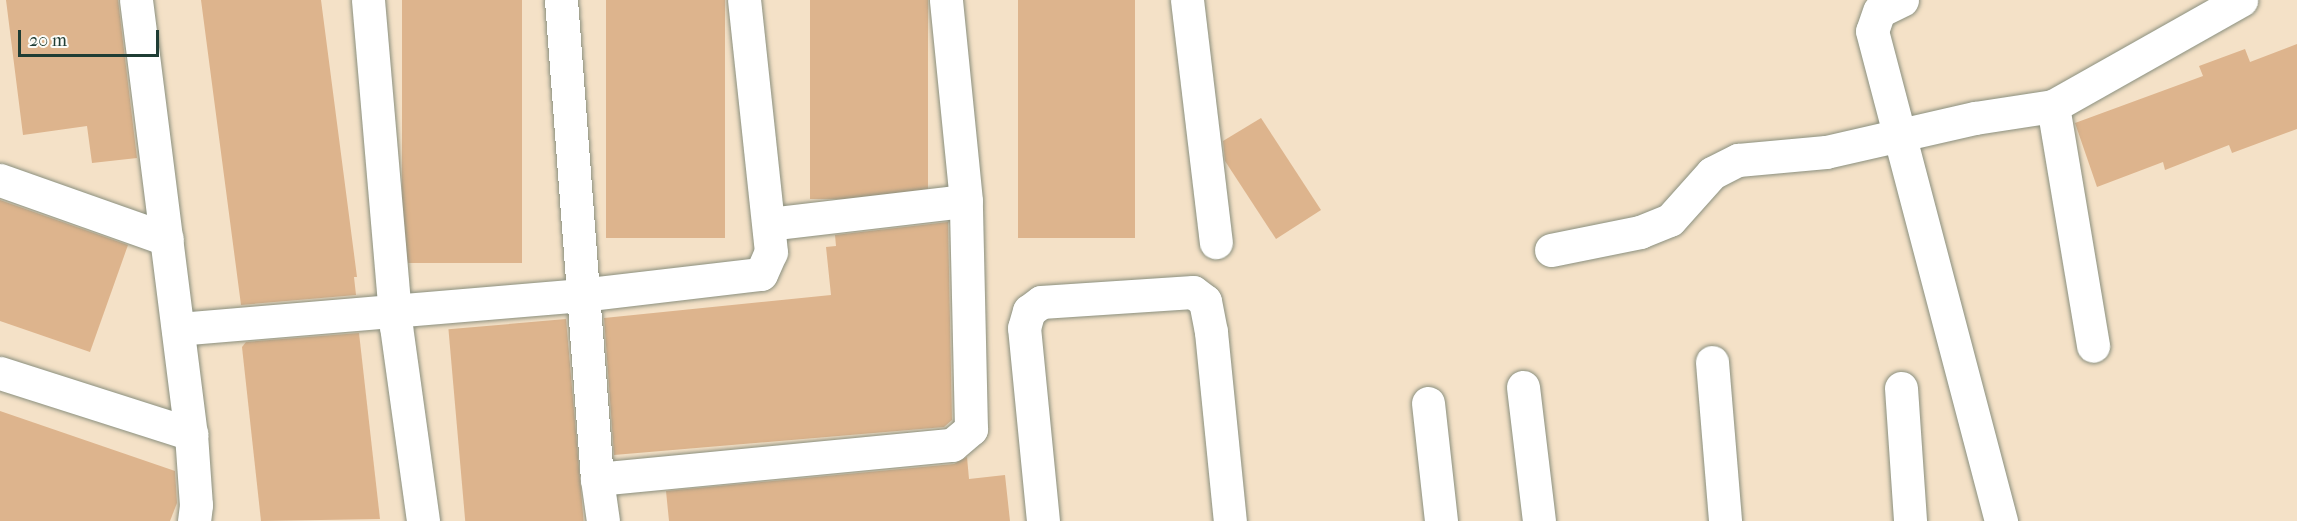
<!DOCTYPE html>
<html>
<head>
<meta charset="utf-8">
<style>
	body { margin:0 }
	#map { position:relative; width:2297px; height:521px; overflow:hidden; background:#f4e1c7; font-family:"IM FELL French Canon",serif }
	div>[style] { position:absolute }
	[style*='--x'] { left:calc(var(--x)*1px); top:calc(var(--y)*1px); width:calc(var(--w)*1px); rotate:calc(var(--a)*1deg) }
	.building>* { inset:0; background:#ddb48d; transform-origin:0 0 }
	.roads { filter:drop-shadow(0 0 2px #8a8f7e) drop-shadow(0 0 2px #8a8f7e) }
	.minor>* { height:33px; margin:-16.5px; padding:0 16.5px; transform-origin:16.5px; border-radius:16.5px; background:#fff }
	span { translate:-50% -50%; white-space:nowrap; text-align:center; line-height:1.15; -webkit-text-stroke:5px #fdfcf7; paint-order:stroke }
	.scale { position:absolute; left:18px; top:30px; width:141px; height:27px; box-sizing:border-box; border:3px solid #1f3d34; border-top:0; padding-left:8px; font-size:18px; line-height:21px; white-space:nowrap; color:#1f3d34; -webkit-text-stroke:4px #fdfcf7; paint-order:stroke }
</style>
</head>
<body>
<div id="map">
	<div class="building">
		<div style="clip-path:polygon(6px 0,118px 0,137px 158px,92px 163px,87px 126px,23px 135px)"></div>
		<div style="clip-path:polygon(201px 0,321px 0,357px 277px,354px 277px,356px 295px,241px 305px)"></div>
		<div style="left:402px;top:0;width:120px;height:263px"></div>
		<div style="left:606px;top:0;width:119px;height:238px"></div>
		<div style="left:810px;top:0;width:118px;height:199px"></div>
		<div style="left:1018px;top:0;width:117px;height:238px"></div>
		<div style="clip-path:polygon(2297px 44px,2297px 129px,2232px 153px,2229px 145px,2165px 170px,2163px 162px,2097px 187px,2075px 123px,2203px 76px,2199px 66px,2245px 49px,2250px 62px)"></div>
		<div style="clip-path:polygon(1261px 118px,1321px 210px,1276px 239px,1225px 161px,1223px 141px)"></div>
		<div style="clip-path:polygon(0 200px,128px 245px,90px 352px,0 321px)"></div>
		<div style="clip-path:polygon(948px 222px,952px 420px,944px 427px,614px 455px,604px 318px,831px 295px,826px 247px,836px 246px,835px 235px)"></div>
		<div style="left:566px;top:319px;width:203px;height:118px;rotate:85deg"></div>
		<div style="clip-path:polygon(359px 333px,380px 519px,261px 521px,242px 347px,246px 342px)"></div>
		<div style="clip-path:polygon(0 411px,175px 471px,177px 503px,170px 521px,0 521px)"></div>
		<div style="clip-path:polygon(967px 457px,969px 479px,1005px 475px,1010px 521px,669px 521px,666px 491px,954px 464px)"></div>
	</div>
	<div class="roads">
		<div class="minor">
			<div style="--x:136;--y:0;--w:437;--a:82.8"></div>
			<div style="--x:191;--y:434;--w:71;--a:86"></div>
			<div style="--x:196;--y:505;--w:16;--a:97"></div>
			<div style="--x:368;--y:0;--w:327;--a:85.1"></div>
			<div style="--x:396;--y:326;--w:197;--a:82.1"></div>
			<div style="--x:561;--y:0;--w:480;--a:85.7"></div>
			<div style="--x:597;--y:479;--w:357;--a:-5.5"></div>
			<div style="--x:952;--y:445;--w:25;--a:-40"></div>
			<div style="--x:971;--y:429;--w:228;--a:-91.3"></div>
			<div style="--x:966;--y:201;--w:202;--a:-95.7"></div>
			<div style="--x:1187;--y:0;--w:244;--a:83.2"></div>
			<div style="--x:1902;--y:0;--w:25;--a:154"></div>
			<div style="--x:1879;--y:11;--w:21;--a:109"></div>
			<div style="--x:1872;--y:31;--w:507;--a:75.25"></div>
			<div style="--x:2053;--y:106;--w:243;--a:80.5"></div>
			<div style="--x:0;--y:180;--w:177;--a:19.5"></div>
			<div style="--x:769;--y:224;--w:198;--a:-6.7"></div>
			<div style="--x:1551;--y:250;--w:91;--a:-11.4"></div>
			<div style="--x:1640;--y:232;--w:32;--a:-22"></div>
			<div style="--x:1670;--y:220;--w:63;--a:-48.2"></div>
			<div style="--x:1712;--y:173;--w:29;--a:-27"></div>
			<div style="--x:1738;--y:160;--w:88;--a:-5.2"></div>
			<div style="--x:1826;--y:152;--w:153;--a:-12.9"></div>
			<div style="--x:1975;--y:118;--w:79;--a:-8.7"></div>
			<div style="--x:2053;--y:106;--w:216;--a:-29.4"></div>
			<div style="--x:178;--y:329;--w:404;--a:-4.8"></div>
			<div style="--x:581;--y:295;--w:181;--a:-6.7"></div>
			<div style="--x:761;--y:274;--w:24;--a:-66"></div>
			<div style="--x:771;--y:252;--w:253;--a:-96.1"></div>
			<div style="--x:1712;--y:362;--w:160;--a:85.3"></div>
			<div style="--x:0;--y:373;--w:201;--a:17.7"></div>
			<div style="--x:1523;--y:387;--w:135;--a:83.2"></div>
			<div style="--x:1901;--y:388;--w:133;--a:86.1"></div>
			<div style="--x:1428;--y:403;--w:119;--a:83.7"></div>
			<div style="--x:597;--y:479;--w:42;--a:81.9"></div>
			<div style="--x:1043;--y:521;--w:194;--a:-95.6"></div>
			<div style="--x:1024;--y:328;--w:18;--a:-74"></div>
			<div style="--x:1029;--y:311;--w:15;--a:-37"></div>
			<div style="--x:1041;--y:302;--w:152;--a:-3.8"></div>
			<div style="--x:1193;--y:292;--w:15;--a:37"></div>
			<div style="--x:1205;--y:301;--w:32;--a:79"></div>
			<div style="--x:1211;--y:332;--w:190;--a:84.3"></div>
		</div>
	</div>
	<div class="scale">20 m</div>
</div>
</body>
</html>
